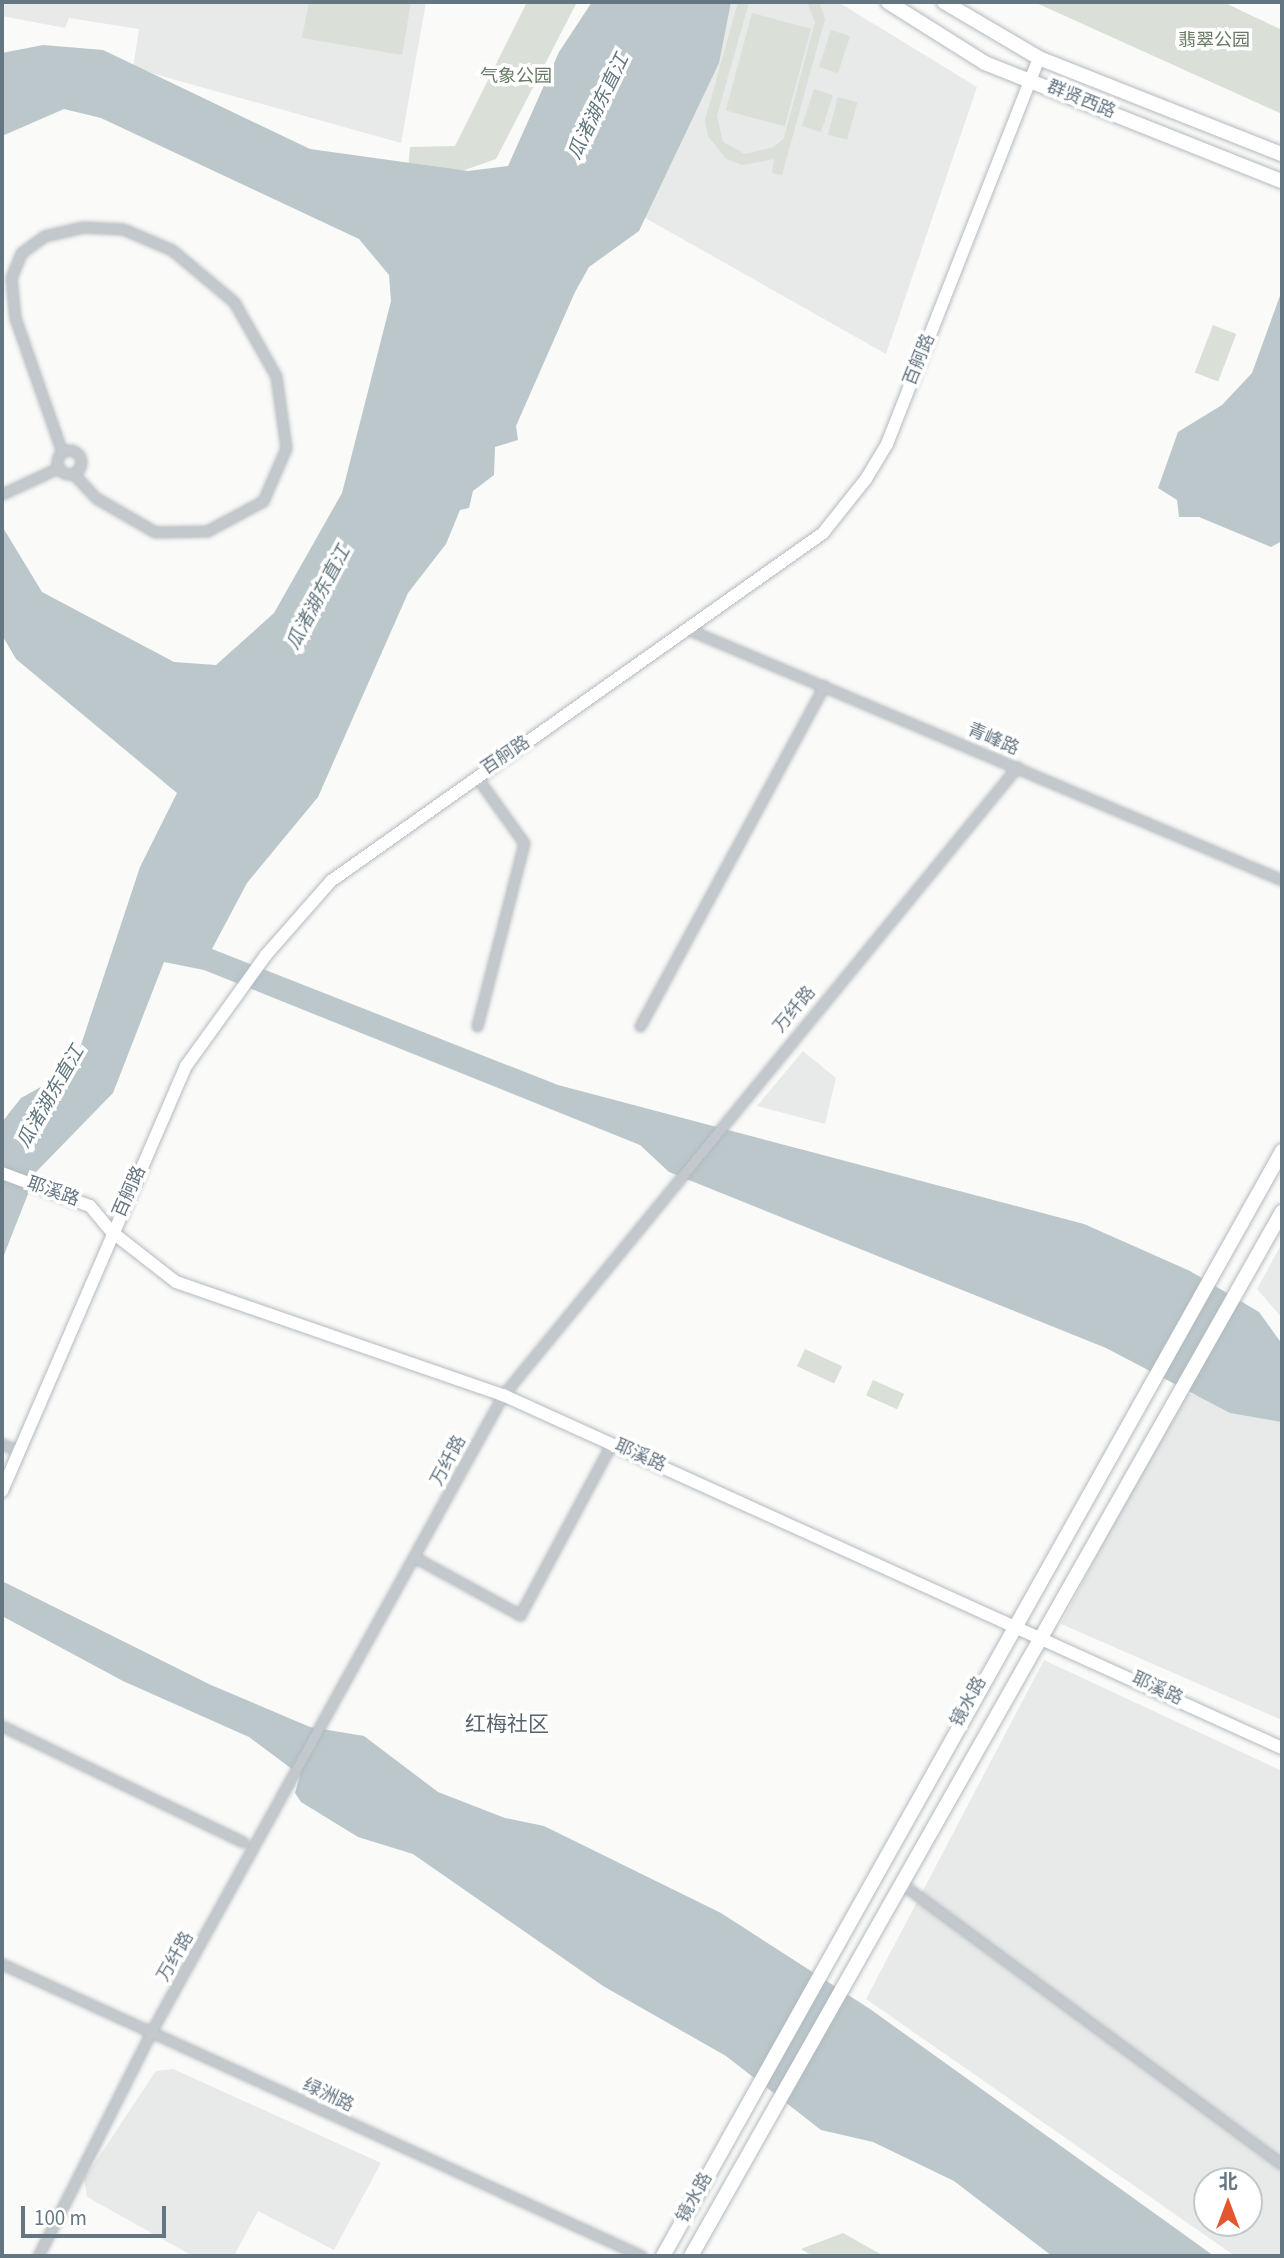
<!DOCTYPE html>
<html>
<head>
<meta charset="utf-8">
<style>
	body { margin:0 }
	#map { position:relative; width:1284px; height:2258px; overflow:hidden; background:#fafaf8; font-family:"Source Sans 3","Noto Sans SC",sans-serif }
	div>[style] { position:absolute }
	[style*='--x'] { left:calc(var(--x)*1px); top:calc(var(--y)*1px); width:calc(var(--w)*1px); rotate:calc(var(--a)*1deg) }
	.built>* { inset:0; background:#e8e9e9 }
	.green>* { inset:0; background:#dadfd7; transform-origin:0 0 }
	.water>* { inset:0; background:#bbc7cb }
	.roads { filter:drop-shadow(0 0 2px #b3babf) drop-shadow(0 0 2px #b3babf) }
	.street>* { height:9px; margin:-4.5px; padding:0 4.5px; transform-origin:4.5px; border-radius:4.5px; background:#c3c8cc }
	.street>.ring { margin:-4.5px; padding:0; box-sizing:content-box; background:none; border:9px solid #c3c8cc; border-radius:50% }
	.secondary>* { height:12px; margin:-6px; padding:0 6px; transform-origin:6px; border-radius:6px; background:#fff }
	.primary>* { height:14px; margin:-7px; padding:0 7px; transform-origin:7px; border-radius:7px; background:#fff }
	span { translate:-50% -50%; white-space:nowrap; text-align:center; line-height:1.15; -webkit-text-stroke:7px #fff; paint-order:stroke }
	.park-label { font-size:18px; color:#687a64 }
	.street-label { font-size:18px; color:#657683 }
	.water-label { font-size:19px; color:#60757c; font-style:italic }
	.quarter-label { font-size:21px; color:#57646e }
	.frame { position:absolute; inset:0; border:4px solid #657683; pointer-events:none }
	.north { position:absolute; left:1193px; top:2167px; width:70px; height:70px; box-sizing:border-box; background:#fff; border:2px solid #c1c8cd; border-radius:50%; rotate:0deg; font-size:19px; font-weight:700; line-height:28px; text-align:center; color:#657683 }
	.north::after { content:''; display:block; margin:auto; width:24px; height:32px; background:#e4572e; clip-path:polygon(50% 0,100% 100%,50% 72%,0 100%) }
	.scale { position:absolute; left:21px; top:2206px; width:145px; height:32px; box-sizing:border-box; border:4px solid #657683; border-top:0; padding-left:9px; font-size:21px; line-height:24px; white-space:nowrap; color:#657683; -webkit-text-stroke:5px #fff; paint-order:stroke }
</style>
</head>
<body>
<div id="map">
	<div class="built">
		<div style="clip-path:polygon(2px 2px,426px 2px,401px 143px,133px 68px,139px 29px,69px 18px,65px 28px,2px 16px)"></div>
		<div style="clip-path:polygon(724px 2px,838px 2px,977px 87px,886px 354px,640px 215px)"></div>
		<div style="clip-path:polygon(803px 1051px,836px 1078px,825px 1124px,757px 1106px)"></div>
		<div style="clip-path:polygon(1282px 1243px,1282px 1318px,1257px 1289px)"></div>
		<div style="clip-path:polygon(1182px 1392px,1282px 1413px,1282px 1720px,1061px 1624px)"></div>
		<div style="clip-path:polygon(evenodd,1044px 1660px,1282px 1771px,1282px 2256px,1235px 2256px,866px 1999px,1044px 1660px,1207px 2181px,1249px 2181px,1249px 2223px,1207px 2223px,1207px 2181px)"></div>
		<div style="clip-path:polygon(173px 2069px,381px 2163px,334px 2250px,258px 2211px,234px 2256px,193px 2256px,87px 2197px,84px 2179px,156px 2071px)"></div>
	</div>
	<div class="green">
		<div style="clip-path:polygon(309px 2px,411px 2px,402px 55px,302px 38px)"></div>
		<div style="clip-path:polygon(527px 2px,577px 2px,496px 159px,459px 172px,408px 169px,410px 147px,455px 146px)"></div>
		<div style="clip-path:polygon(738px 2px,749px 2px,717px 116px,723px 142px,745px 154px,774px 147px,784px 138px,815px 22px,807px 2px,819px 2px,825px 19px,782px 175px,772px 173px,774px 159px,742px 165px,726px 159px,708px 136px,705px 120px)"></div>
		<div style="clip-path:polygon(1034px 2px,1223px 2px,1282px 30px,1282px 114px)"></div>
		<div style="left:752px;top:13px;width:61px;height:101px;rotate:15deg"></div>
		<div style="left:831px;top:30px;width:20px;height:39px;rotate:18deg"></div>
		<div style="left:814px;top:89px;width:20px;height:39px;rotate:18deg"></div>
		<div style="left:838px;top:97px;width:20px;height:39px;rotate:15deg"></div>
		<div style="left:1213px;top:325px;width:25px;height:51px;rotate:21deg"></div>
		<div style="left:805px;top:1349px;width:41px;height:19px;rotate:25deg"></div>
		<div style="left:873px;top:1380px;width:34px;height:17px;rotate:24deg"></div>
		<div style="clip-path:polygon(843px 2233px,884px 2256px,813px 2256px,801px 2249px)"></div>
	</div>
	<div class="water">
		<div style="clip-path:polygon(592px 2px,731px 2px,719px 63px,639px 231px,589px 267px,575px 292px,516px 426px,518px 440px,495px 447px,494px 475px,473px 491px,469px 508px,460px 510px,446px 544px,408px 593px,318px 797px,247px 883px,212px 949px,558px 1085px,1084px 1224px,1190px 1271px,1259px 1312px,1282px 1344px,1282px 1422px,1230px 1413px,1106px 1348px,669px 1172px,640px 1145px,204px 970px,164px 962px,113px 1093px,37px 1171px,2px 1260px,2px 1122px,21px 1098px,73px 1069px,140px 867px,177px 793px,16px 659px,2px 635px,2px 526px,42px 592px,174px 662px,216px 665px,274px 613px,342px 493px,391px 301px,389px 275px,359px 239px,101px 118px,64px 109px,2px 136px,2px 53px,43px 45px,103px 50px,310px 149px,468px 171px,508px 166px,559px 52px)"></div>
		<div style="clip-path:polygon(1282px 290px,1282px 541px,1271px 547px,1199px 517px,1179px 517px,1177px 500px,1158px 488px,1178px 432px,1222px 405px,1252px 373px)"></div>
		<div style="clip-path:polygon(2px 1581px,211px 1685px,310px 1727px,364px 1736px,438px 1792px,505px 1818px,544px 1826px,721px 1913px,870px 2009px,1214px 2256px,1052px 2256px,954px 2181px,873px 2142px,821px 2130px,726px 2056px,603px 1986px,413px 1854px,358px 1837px,301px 1802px,295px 1793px,300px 1775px,249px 1737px,123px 1681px,2px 1616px)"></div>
	</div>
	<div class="roads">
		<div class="street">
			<div class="ring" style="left:57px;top:450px;width:15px;height:15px"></div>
			<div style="--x:62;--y:452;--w:142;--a:-109.3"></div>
			<div style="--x:15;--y:318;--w:40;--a:-95.7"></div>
			<div style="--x:11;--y:278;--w:27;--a:-68"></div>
			<div style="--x:21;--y:253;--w:29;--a:-36"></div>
			<div style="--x:44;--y:236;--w:40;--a:-13"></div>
			<div style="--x:83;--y:227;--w:40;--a:2.9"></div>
			<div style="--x:123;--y:229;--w:53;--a:23.2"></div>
			<div style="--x:172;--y:250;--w:81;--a:40"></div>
			<div style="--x:234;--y:302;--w:85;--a:60.4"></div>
			<div style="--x:276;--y:376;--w:73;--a:82.1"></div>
			<div style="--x:286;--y:448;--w:58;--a:113.5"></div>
			<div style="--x:263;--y:501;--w:64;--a:151.8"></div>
			<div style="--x:207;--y:531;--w:52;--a:178.9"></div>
			<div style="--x:155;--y:532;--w:68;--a:-150"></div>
			<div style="--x:96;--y:498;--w:33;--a:-133"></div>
			<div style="--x:2;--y:494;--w:62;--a:-24.9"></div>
			<div style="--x:692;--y:631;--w:640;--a:22.88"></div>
			<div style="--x:476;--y:776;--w:82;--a:54.4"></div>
			<div style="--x:524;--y:843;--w:189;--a:104.4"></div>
			<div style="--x:640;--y:1026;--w:387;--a:-61.6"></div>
			<div style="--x:2;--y:1444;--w:18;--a:22"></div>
			<div style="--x:416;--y:1558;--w:119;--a:28.7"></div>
			<div style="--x:520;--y:1615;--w:195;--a:-61.9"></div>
			<div style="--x:2;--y:1726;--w:267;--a:25.7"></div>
			<div style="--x:902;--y:1884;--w:472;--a:36.4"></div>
			<div style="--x:2;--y:1964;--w:703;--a:24.52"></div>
			<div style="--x:38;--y:2256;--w:251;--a:-63.2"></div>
			<div style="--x:151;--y:2032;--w:728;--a:-61.08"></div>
			<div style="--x:503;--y:1395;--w:812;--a:-50.7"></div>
		</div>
		<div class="secondary">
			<div style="--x:2;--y:1173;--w:94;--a:20.6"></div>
			<div style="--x:90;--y:1206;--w:34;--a:50"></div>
			<div style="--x:112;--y:1232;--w:81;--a:38"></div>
			<div style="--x:176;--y:1282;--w:346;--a:19.1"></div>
			<div style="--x:503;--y:1395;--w:855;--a:24.38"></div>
			<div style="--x:2;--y:1491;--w:463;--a:-66.6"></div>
			<div style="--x:186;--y:1066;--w:137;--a:-54.2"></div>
			<div style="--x:266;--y:955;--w:98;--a:-48.7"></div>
			<div style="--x:331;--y:881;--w:603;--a:-35.27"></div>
			<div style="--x:823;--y:533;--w:69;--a:-51.5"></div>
			<div style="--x:866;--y:479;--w:41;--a:-59"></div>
			<div style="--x:887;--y:444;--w:415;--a:-68.5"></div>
		</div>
		<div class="primary">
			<div style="--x:888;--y:2;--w:115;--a:32.2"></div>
			<div style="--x:985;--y:63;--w:320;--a:21.7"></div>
			<div style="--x:944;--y:2;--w:110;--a:30.5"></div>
			<div style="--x:1039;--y:58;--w:261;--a:21.6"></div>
			<div style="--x:663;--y:2256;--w:1267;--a:-60.74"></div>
			<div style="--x:691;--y:2256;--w:1200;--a:-60.49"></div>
		</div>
	</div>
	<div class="park-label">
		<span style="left:1214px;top:41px">翡翠公园</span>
		<span style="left:516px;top:77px">气象公园</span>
	</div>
	<div class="street-label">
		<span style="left:1081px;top:100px;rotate:22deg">群贤西路</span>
		<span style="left:920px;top:360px;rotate:-68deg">百舸路</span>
		<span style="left:993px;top:740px;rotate:23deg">青峰路</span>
		<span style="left:506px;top:756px;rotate:-34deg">百舸路</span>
		<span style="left:795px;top:1010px;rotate:-50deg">万纤路</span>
		<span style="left:53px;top:1192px;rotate:20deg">耶溪路</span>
		<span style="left:130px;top:1192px;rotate:-66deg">百舸路</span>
		<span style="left:640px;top:1456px;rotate:24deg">耶溪路</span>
		<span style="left:449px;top:1461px;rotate:-62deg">万纤路</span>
		<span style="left:1157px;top:1689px;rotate:25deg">耶溪路</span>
		<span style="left:969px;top:1702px;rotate:-61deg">镜水路</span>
		<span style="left:176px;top:1957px;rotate:-60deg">万纤路</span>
		<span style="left:328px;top:2096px;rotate:25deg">绿洲路</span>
		<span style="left:695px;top:2198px;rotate:-61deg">镜水路</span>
	</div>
	<div class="water-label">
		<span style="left:599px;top:107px;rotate:-64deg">瓜渚湖东直江</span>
		<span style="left:319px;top:598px;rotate:-62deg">瓜渚湖东直江</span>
		<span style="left:51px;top:1097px;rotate:-60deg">瓜渚湖东直江</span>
	</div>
	<div class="quarter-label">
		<span style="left:507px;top:1724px">红梅社区</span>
	</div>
	<div class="frame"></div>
	<div class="north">北</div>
	<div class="scale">100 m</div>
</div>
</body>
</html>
